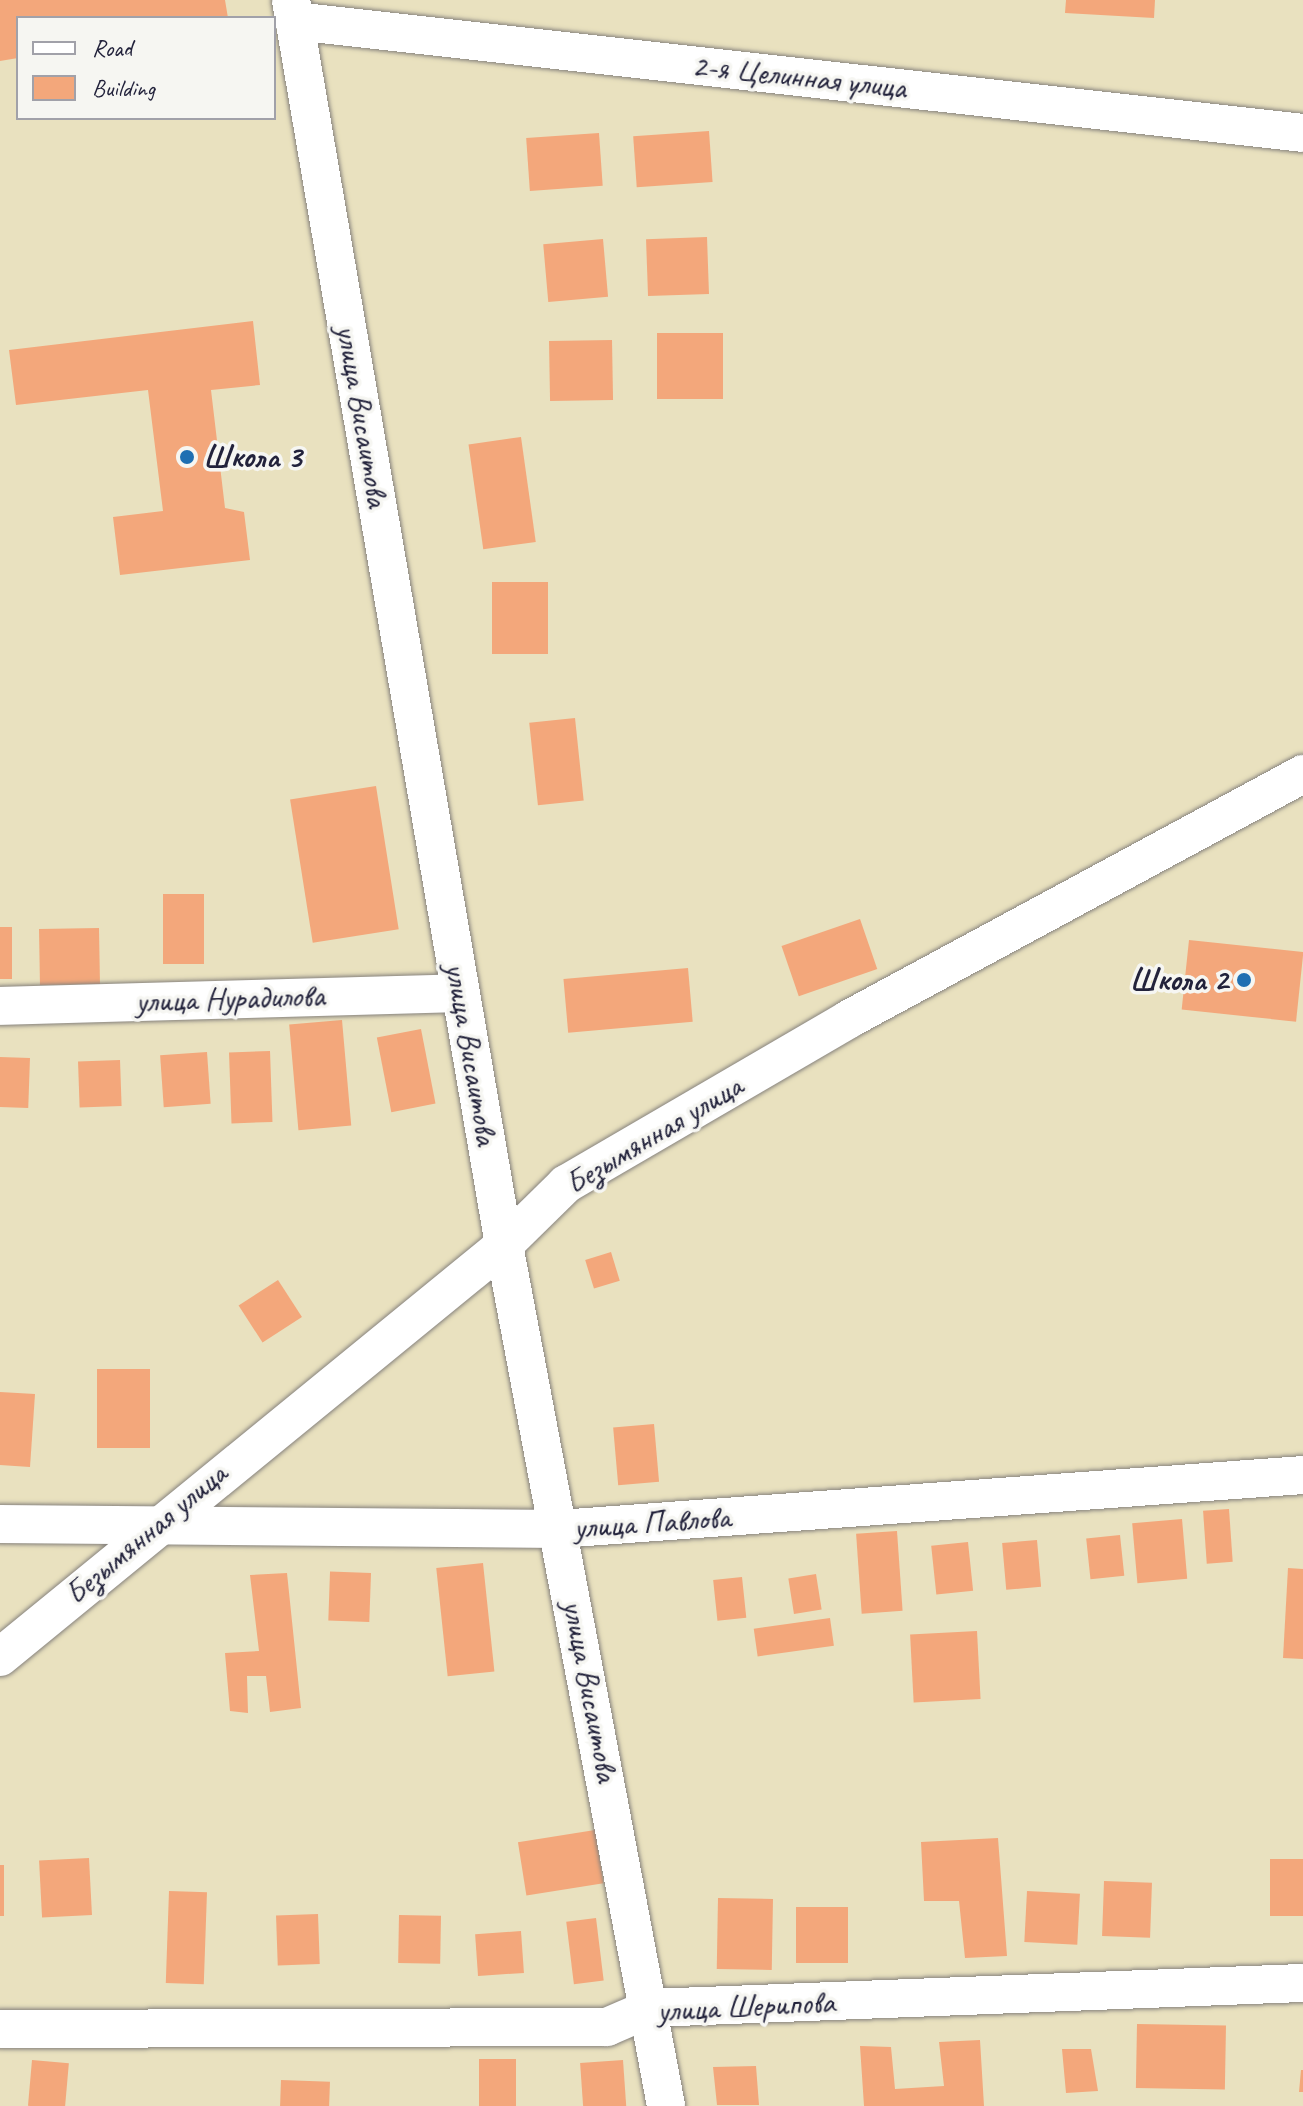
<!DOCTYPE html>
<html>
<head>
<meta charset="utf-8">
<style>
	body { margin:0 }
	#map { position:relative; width:1303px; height:2106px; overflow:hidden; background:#e9e1bf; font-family:Caveat,sans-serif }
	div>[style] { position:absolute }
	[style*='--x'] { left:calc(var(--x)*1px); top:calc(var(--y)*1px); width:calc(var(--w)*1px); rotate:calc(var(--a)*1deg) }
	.building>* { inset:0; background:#f3a77b; transform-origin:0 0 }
	.roads { filter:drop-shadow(0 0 2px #86827d) drop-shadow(0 0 2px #86827d) }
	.minor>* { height:38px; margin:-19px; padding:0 19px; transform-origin:19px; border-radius:19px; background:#fff }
	.dots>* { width:22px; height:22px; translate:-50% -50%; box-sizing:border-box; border:4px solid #f6f6f2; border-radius:50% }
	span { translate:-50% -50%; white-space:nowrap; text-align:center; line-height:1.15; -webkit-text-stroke:7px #f6f6f2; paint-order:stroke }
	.street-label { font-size:32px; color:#22223b }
	.poi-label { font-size:32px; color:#22223b; font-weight:700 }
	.left { translate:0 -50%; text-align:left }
	.right { translate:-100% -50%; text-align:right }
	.legend { position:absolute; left:16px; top:16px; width:260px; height:104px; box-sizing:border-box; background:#f6f6f2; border:2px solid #a1a1a9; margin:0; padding:10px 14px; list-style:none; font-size:24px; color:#22223b }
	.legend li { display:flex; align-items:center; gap:16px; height:40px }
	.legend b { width:40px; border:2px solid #a1a1a9 }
</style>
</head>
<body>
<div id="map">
	<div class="building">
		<div style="clip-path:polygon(0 0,225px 0,228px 18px,18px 18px,18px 58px,0 61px)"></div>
		<div style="clip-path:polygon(1066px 0,1155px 0,1154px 18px,1065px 13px)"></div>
		<div style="left:709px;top:131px;width:51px;height:76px;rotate:86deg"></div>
		<div style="left:599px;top:133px;width:53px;height:73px;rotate:86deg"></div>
		<div style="left:707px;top:237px;width:57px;height:61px;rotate:88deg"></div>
		<div style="left:603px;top:239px;width:58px;height:60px;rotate:85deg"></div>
		<div style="clip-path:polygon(253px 321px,260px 385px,211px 390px,225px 508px,244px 512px,250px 560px,120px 575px,113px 517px,163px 511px,148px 390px,16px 405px,9px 350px)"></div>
		<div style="left:723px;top:333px;width:66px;height:66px;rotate:90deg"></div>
		<div style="left:612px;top:340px;width:60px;height:63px;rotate:89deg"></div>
		<div style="left:521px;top:437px;width:106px;height:53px;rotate:82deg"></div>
		<div style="left:548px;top:582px;width:72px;height:56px;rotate:90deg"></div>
		<div style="left:575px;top:718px;width:83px;height:46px;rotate:84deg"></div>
		<div style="left:376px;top:786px;width:145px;height:87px;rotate:81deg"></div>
		<div style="left:163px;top:894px;width:41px;height:70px"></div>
		<div style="left:860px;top:919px;width:53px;height:83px;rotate:71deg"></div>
		<div style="left:0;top:927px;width:12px;height:52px"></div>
		<div style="left:99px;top:928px;width:56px;height:60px;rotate:89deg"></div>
		<div style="left:1189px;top:940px;width:115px;height:70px;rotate:6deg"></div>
		<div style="left:688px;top:968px;width:54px;height:125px;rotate:85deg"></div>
		<div style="left:342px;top:1020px;width:106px;height:53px;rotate:85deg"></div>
		<div style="left:421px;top:1029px;width:76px;height:45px;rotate:79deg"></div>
		<div style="left:270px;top:1051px;width:71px;height:41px;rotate:88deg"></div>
		<div style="left:207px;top:1052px;width:52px;height:47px;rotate:86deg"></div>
		<div style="left:0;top:1057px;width:30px;height:50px;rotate:2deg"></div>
		<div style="left:120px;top:1060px;width:46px;height:42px;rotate:88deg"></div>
		<div style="left:611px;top:1252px;width:30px;height:27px;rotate:73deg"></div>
		<div style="left:278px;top:1280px;width:44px;height:47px;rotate:57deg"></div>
		<div style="left:150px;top:1369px;width:79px;height:53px;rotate:90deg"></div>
		<div style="clip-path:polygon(0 1392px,35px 1394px,30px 1467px,0 1465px)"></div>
		<div style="left:654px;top:1424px;width:58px;height:41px;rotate:85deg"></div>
		<div style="left:1229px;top:1509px;width:53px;height:26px;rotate:86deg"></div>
		<div style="left:1182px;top:1519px;width:60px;height:50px;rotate:85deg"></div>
		<div style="left:897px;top:1531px;width:80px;height:41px;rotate:86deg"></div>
		<div style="left:1120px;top:1535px;width:41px;height:34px;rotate:84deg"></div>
		<div style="left:1037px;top:1540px;width:47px;height:35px;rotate:85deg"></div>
		<div style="left:968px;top:1542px;width:49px;height:37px;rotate:84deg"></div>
		<div style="left:483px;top:1563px;width:109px;height:47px;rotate:84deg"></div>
		<div style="clip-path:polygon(1288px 1568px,1303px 1569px,1303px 1659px,1283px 1658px)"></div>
		<div style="clip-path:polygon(287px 1573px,301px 1708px,270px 1712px,266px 1676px,247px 1676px,248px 1713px,230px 1711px,225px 1653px,259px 1651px,250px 1575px)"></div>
		<div style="left:371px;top:1573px;width:49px;height:41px;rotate:92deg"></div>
		<div style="left:816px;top:1574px;width:36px;height:28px;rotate:81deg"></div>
		<div style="left:742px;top:1577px;width:41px;height:29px;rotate:84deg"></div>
		<div style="left:830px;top:1618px;width:28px;height:77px;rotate:82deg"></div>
		<div style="left:977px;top:1631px;width:68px;height:67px;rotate:87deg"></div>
		<div style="left:595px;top:1830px;width:54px;height:78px;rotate:81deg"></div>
		<div style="clip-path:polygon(998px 1838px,1007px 1956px,965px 1958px,959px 1901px,924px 1901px,921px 1842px)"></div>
		<div style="left:89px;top:1858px;width:57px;height:50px;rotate:87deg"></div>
		<div style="left:1270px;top:1859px;width:33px;height:57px"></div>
		<div style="left:0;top:1865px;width:4px;height:51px"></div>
		<div style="left:1104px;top:1881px;width:48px;height:55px;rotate:2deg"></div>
		<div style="left:169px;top:1891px;width:38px;height:92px;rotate:2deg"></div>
		<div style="left:1027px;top:1891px;width:53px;height:51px;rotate:3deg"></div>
		<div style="left:718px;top:1898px;width:55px;height:71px;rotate:1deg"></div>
		<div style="left:796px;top:1907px;width:52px;height:56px"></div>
		<div style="left:318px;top:1914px;width:50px;height:42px;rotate:88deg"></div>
		<div style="left:399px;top:1915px;width:42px;height:48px;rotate:1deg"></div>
		<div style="left:596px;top:1918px;width:63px;height:30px;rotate:83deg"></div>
		<div style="left:521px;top:1931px;width:42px;height:46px;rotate:86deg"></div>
		<div style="left:1137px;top:2024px;width:89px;height:64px;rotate:1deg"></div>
		<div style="clip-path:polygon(980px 2040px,984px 2106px,864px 2106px,860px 2046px,891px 2047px,895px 2089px,944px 2086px,939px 2042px)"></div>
		<div style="clip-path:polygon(1062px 2049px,1091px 2049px,1098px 2091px,1066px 2093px)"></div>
		<div style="left:479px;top:2059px;width:37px;height:47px"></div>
		<div style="left:32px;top:2060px;width:37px;height:46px;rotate:5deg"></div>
		<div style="left:623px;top:2060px;width:46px;height:43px;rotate:86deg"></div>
		<div style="clip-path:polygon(756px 2066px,759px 2105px,717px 2105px,713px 2067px)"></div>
		<div style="clip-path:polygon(1301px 2070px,1303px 2070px,1303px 2092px,1299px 2092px)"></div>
		<div style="left:281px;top:2080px;width:49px;height:26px;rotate:2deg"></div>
	</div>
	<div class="roads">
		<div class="minor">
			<div style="--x:291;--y:0;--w:1263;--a:80.29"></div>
			<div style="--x:504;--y:1245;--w:876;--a:79.34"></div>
			<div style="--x:294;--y:21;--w:1015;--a:6.33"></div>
			<div style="--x:0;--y:1006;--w:460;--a:-1.6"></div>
			<div style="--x:0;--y:1524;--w:559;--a:0.51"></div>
			<div style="--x:559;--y:1529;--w:746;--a:-4.15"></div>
			<div style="--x:0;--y:1657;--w:651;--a:-39.26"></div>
			<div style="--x:504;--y:1245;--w:87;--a:-44.5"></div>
			<div style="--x:566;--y:1184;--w:328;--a:-30.2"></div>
			<div style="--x:849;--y:1019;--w:516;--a:-28.35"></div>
			<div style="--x:0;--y:2029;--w:607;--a:-0.19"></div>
			<div style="--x:607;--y:2027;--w:48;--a:-23.4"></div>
			<div style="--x:651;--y:2008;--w:652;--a:-2.2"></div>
		</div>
	</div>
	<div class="dots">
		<div style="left:187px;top:457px;background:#1f6fb2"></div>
		<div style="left:1244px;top:980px;background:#1f6fb2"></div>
	</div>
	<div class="street-label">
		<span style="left:799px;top:77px;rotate:6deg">2-я Целинная улица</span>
		<span style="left:362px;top:416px;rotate:80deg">улица Висаитова</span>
		<span style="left:230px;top:999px;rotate:-2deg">улица Нурадилова</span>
		<span style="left:471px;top:1054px;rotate:80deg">улица Висаитова</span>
		<span style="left:654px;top:1135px;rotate:-31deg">Безымянная улица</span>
		<span style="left:652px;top:1523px;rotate:-4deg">улица Павлова</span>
		<span style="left:146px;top:1534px;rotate:-40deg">Безымянная улица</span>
		<span style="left:590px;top:1691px;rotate:79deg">улица Висаитова</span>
		<span style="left:746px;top:2007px;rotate:-3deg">улица Шерипова</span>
	</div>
	<div class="poi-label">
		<span class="left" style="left:203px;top:457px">Школа 3</span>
		<span class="right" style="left:1228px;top:980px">Школа 2</span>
	</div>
	<ul class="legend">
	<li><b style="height:10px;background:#fff"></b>Road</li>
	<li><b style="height:22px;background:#f3a77b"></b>Building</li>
	</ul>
</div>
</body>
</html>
